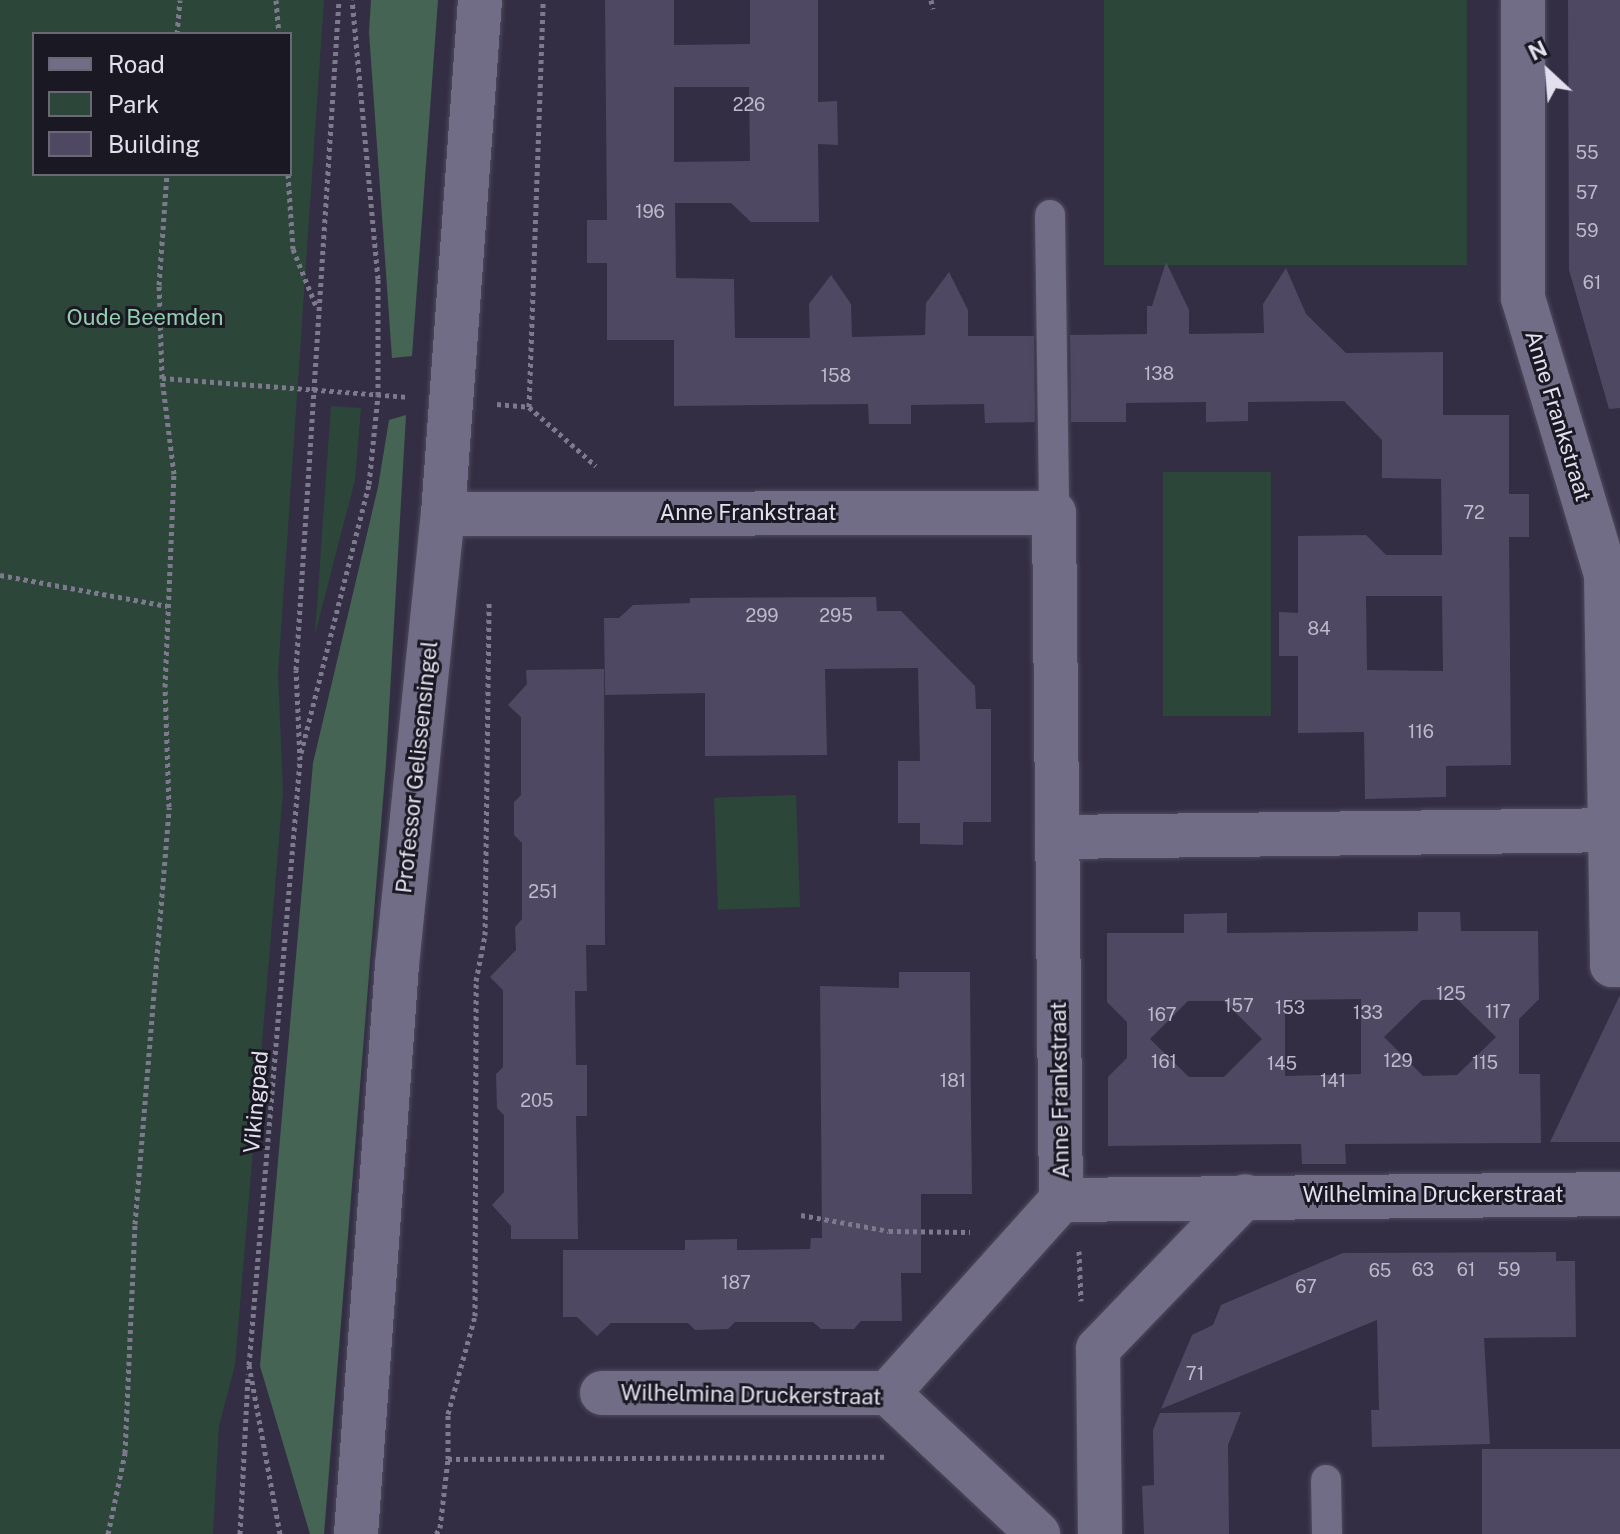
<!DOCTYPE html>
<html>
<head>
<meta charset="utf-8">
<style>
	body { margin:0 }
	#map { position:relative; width:1620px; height:1534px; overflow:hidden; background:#332e44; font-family:"Public Sans",sans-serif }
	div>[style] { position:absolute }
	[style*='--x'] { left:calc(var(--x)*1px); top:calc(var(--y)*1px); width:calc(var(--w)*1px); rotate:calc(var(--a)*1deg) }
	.green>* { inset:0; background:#2c4739; transform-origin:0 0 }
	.forest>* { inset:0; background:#456454 }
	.building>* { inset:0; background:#4e4863; transform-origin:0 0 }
	.path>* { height:5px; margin-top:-2.5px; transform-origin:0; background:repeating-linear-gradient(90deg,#7e7a8d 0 4px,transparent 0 8px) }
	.roads { filter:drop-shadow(0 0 2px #4f4a5d) drop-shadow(0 0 2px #4f4a5d) }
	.service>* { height:30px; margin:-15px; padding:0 15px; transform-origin:15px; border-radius:15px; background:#726d86 }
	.minor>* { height:44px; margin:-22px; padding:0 22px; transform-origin:22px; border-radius:22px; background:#726d86 }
	.secondary>* { height:44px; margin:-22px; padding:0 22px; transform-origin:22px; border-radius:22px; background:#726d86 }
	span { translate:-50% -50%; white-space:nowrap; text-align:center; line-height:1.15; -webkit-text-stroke:6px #1a1822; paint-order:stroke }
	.number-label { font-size:18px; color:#bdb9cb }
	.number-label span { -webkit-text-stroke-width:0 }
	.park-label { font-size:22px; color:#93ceaf }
	.street-label { font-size:22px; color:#e2dfee }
	.legend { position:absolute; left:32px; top:32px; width:260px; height:144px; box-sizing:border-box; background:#1a1822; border:2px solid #6a6874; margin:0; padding:10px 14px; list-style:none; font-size:24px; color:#e2dfee }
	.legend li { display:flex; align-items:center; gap:16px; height:40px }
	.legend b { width:40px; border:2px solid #6a6874 }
	.north { position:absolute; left:1508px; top:32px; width:80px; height:80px; -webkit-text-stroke:6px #1a1822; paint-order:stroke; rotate:334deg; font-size:22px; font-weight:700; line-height:32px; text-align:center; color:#e2dfee }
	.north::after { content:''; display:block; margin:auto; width:28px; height:36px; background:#e2dfee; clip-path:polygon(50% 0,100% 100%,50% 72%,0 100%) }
</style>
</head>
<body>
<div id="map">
	<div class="green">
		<div style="clip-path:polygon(evenodd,0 0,324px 0,278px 674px,283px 791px,235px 1365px,219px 1426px,213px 1534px,0 1534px,0 0,34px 34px,290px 34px,290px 174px,34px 174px,34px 34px)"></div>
		<div style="left:1104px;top:0;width:363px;height:265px"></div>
		<div style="clip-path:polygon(331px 406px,361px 408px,355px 480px,315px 634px)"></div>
		<div style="left:1271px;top:472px;width:244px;height:108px;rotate:90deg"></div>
		<div style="left:796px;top:795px;width:112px;height:82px;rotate:88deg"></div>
	</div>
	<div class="forest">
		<div style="clip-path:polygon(371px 0,438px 0,412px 356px,392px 358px,369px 32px)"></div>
		<div style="clip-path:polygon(406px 415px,386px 763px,324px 1534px,310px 1534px,260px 1366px,313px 763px,378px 487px,389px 420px)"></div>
	</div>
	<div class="building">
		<div style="clip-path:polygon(evenodd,605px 0,674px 0,674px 45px,750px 44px,750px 0,818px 0,818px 102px,837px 101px,838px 145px,818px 144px,819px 222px,751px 222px,731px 203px,675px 203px,676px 278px,734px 279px,735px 338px,810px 338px,809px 304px,831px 275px,851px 304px,852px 337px,925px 335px,926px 303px,949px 272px,968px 310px,968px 336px,1034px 336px,1035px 422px,985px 423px,984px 404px,911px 405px,911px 424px,869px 424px,868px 404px,674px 406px,674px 340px,607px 340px,607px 263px,587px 263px,587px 220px,607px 220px,605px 0,674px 87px,749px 87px,750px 161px,674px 162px,674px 87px)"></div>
		<div style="clip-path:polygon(1568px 0,1620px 0,1620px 408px,1609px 409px,1569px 270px)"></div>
		<div style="clip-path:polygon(evenodd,1166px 262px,1189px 310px,1189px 334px,1264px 333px,1263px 304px,1286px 268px,1306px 314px,1346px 353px,1443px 352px,1443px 415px,1509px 415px,1509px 494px,1529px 494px,1529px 537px,1509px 537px,1511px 765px,1446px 766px,1446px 797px,1365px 799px,1364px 732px,1298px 733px,1298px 656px,1279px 656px,1279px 612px,1298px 613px,1298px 536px,1366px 535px,1386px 555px,1442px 555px,1441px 479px,1382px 478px,1382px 440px,1344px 401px,1248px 402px,1248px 421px,1206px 422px,1206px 402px,1126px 403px,1126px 422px,1071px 422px,1070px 335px,1147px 334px,1147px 306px,1152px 306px,1166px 262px,1366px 596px,1442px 596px,1443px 671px,1367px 670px,1366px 596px)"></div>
		<div style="clip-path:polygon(876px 597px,877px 611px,901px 611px,975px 686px,976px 709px,991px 709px,991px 822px,963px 822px,963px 845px,920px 844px,920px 823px,898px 823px,898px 761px,920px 761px,918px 668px,825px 669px,827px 755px,705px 756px,705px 693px,605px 695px,604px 618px,619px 618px,633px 605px,690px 603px,690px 598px)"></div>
		<div style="clip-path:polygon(604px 669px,605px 945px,586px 945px,587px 991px,575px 991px,576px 1065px,587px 1065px,587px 1116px,576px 1116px,578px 1239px,511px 1239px,511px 1226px,492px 1205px,504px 1192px,504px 1115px,497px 1108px,496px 1074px,503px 1067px,503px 990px,490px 977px,516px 950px,515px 927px,522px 919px,522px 843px,514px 835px,514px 802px,521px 795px,521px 717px,508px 705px,527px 684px,526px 670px)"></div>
		<div style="clip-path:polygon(evenodd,1418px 912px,1460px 912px,1461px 931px,1538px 931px,1539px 999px,1519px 1019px,1519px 1074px,1540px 1074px,1541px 1143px,1345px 1144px,1346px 1164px,1302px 1164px,1301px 1144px,1108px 1146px,1108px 1077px,1127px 1058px,1127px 1022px,1107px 1002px,1107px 933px,1184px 933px,1184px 914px,1227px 913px,1227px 933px,1418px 931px,1418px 912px,1361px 999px,1361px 1074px,1285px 1076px,1285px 1000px,1361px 999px,1418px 912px,1457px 999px,1496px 1037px,1457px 1075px,1423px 1076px,1384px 1037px,1422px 1000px,1457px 999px,1418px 912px,1188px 1001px,1224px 1001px,1262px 1039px,1224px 1077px,1189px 1077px,1150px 1039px,1188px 1001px)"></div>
		<div style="clip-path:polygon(899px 972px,970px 972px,971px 1111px,972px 1194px,921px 1194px,921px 1273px,901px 1273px,902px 1321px,861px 1321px,854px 1329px,821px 1329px,813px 1322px,735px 1322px,728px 1329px,695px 1330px,688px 1323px,611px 1323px,597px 1336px,577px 1317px,563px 1317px,563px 1250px,685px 1250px,685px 1240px,737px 1239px,737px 1250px,810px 1249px,811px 1238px,822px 1238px,820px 986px,899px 988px)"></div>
		<div style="clip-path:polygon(1620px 995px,1620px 1142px,1550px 1142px)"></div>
		<div style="clip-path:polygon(1556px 1252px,1556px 1261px,1575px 1261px,1576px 1337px,1484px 1338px,1490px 1444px,1372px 1447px,1371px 1410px,1379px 1410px,1377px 1320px,1161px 1409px,1192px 1335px,1213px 1325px,1221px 1305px,1343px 1253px)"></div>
		<div style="clip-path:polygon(1241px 1412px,1228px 1445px,1229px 1534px,1144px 1534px,1142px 1486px,1154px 1485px,1153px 1430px,1160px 1413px)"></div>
		<div style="left:1620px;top:1449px;width:85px;height:138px;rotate:90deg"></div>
	</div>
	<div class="path">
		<div style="--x:276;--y:0;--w:34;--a:85"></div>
		<div style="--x:931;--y:0;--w:9;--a:77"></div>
		<div style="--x:177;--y:34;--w:34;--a:-85"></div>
		<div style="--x:288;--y:174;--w:75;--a:86.2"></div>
		<div style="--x:293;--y:249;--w:61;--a:68"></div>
		<div style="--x:162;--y:378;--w:246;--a:4.4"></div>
		<div style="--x:497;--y:404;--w:32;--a:5"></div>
		<div style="--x:529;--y:407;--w:89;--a:41.4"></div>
		<div style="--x:529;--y:407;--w:407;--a:-88"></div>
		<div style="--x:0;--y:575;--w:170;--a:10.5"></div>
		<div style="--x:301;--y:753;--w:277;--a:-75.8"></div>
		<div style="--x:369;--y:484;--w:89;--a:-84.2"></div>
		<div style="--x:378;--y:395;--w:116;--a:-90"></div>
		<div style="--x:378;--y:279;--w:280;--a:-95.3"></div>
		<div style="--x:801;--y:1215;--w:89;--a:10.3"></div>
		<div style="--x:889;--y:1231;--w:81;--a:0.7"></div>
		<div style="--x:1079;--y:1251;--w:50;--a:87.7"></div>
		<div style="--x:448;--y:1459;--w:439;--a:-0.3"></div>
		<div style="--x:108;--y:1534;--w:83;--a:-78.1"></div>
		<div style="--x:125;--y:1453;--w:229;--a:-87.5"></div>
		<div style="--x:135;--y:1224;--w:418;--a:-85.3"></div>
		<div style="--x:169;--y:807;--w:120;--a:-91.9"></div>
		<div style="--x:165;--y:687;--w:213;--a:-87.6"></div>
		<div style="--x:174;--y:474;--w:97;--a:-97.1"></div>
		<div style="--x:162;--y:378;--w:93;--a:-91.8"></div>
		<div style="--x:159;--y:285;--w:111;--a:-85.9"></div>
		<div style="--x:240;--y:1534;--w:160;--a:-87.1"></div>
		<div style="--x:280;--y:1534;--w:172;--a:-100.4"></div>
		<div style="--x:249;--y:1365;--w:607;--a:-85.18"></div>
		<div style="--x:300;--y:760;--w:90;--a:-92.5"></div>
		<div style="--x:296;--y:670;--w:671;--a:-86.33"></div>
		<div style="--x:436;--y:1534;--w:7;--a:-56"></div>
		<div style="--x:440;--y:1528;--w:69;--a:-83.4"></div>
		<div style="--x:448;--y:1459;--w:45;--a:-90"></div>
		<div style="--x:448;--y:1414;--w:102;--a:-74.6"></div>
		<div style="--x:475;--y:1316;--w:335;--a:-89.8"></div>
		<div style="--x:476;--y:981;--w:47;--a:-78.9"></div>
		<div style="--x:485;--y:935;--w:332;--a:-89.3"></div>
	</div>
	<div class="roads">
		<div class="service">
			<div style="--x:1050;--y:215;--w:298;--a:89.2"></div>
			<div style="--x:1326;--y:1480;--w:54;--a:88.9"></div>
		</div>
		<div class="minor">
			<div style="--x:1523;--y:0;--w:298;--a:90"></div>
			<div style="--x:1523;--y:298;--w:289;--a:73.3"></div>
			<div style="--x:1606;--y:575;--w:390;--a:89.1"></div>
			<div style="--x:1612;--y:965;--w:8;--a:0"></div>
			<div style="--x:443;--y:514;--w:611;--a:-0.09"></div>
			<div style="--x:1054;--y:513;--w:687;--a:89.42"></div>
			<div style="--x:1058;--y:837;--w:562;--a:-0.71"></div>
			<div style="--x:1061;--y:1200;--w:559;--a:-0.61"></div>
			<div style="--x:602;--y:1393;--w:286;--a:0"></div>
			<div style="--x:888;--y:1393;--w:206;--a:43.2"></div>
			<div style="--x:888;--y:1393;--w:259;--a:-48.1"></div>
			<div style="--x:1100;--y:1534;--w:185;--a:-90.6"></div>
			<div style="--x:1098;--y:1349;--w:212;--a:-46.1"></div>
		</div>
		<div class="secondary">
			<div style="--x:356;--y:1534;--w:570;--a:-85.88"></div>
			<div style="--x:397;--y:965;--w:453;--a:-84.2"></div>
			<div style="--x:443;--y:514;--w:515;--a:-85.88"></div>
		</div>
	</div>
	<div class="number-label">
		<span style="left:749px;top:105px">226</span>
		<span style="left:1587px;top:153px">55</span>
		<span style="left:1587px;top:193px">57</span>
		<span style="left:650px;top:212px">196</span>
		<span style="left:1587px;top:231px">59</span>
		<span style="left:1592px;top:283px">61</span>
		<span style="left:1159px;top:374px">138</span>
		<span style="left:836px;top:376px">158</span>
		<span style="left:1474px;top:513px">72</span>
		<span style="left:762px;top:616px">299</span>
		<span style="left:836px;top:616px">295</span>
		<span style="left:1319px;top:629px">84</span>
		<span style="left:1421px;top:732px">116</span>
		<span style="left:543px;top:892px">251</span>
		<span style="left:1451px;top:994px">125</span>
		<span style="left:1239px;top:1006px">157</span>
		<span style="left:1290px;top:1008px">153</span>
		<span style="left:1498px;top:1012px">117</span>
		<span style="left:1368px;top:1013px">133</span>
		<span style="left:1162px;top:1015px">167</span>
		<span style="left:1398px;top:1061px">129</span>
		<span style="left:1164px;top:1062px">161</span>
		<span style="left:1485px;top:1063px">115</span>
		<span style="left:1282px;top:1064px">145</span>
		<span style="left:953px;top:1081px">181</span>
		<span style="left:1333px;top:1081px">141</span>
		<span style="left:537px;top:1101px">205</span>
		<span style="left:1423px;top:1270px">63</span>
		<span style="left:1466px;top:1270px">61</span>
		<span style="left:1509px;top:1270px">59</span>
		<span style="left:1380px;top:1271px">65</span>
		<span style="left:736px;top:1283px">187</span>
		<span style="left:1306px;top:1287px">67</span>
		<span style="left:1195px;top:1374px">71</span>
	</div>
	<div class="park-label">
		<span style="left:145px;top:318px">Oude Beemden</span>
	</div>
	<div class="street-label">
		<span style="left:1558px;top:416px;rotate:73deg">Anne Frankstraat</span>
		<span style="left:748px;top:513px">Anne Frankstraat</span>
		<span style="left:417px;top:767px;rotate:-84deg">Professor Gelissensingel</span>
		<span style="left:1060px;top:1090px;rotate:-91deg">Anne Frankstraat</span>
		<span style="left:256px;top:1102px;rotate:-85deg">Vikingpad</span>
		<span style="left:1433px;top:1195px">Wilhelmina Druckerstraat</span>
		<span style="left:751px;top:1395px;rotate:1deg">Wilhelmina Druckerstraat</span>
	</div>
	<ul class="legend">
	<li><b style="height:10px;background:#726d86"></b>Road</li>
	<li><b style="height:22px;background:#2c4739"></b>Park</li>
	<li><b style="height:22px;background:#4e4863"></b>Building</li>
	</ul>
	<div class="north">N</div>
</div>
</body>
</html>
